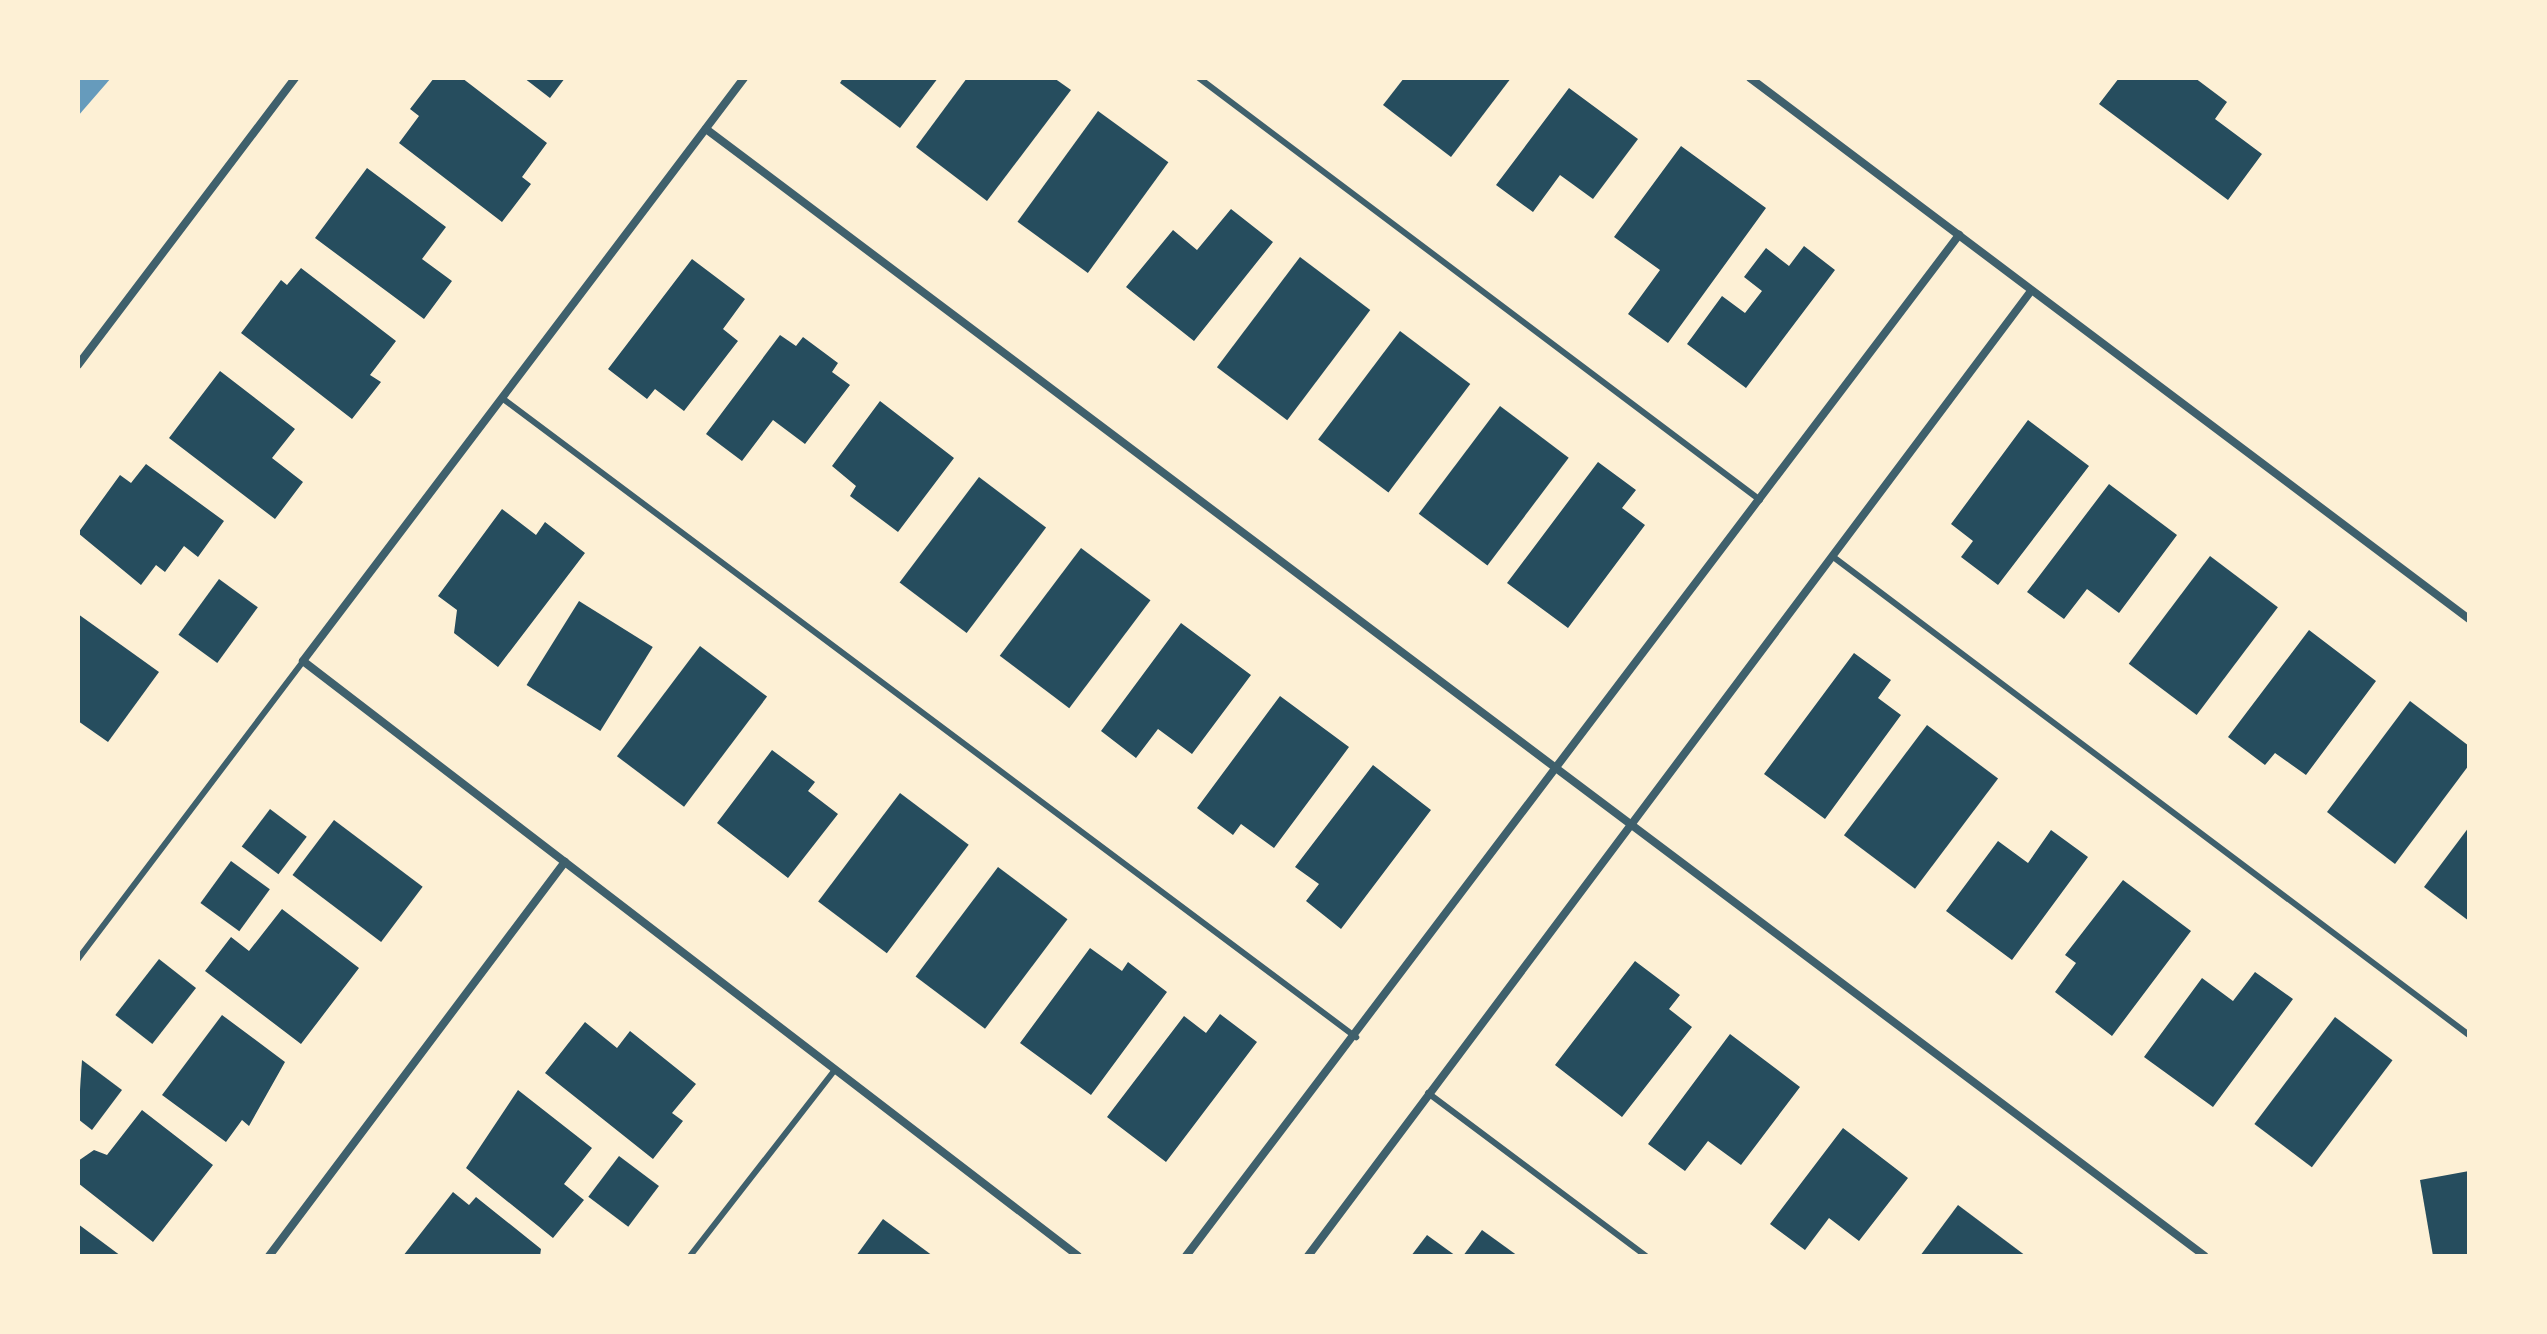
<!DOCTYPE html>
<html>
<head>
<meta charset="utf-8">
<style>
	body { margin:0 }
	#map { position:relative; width:2547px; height:1334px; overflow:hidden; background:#fdf0d5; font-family:"Noto Sans",sans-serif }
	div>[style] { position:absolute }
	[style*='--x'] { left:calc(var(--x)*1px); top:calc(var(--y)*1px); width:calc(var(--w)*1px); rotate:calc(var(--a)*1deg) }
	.water>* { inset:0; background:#669bbc }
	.building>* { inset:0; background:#264d5e; transform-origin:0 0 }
	.service>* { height:6px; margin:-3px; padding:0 3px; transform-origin:3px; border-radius:3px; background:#3f606c }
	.minor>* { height:8px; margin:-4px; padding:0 4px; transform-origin:4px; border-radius:4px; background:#3f606c }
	span { translate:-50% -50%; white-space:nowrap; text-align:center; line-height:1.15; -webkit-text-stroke:7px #fdf0d5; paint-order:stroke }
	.frame { position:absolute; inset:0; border:80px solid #fdf0d5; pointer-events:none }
</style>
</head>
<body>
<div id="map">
	<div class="water">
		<div style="clip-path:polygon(78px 78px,111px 78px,78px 116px)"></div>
	</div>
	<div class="building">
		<div style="clip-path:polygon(434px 78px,462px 78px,547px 143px,522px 177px,531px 184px,502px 222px,399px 143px,419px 116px,410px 109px)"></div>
		<div style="clip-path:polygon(524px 78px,565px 78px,550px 98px)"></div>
		<div style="clip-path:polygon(843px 78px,938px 78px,900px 128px,840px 83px)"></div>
		<div style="clip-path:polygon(967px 78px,1054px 78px,1071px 90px,987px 201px,916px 147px)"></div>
		<div style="clip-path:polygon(1404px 78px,1511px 78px,1451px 157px,1383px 105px)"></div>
		<div style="clip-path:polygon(2119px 78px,2195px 78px,2227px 102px,2215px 119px,2262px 154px,2228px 200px,2099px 104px)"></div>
		<div style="clip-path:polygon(1569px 88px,1638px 139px,1593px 199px,1560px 175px,1533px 212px,1496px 185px)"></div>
		<div style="left:1098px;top:111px;width:87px;height:137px;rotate:36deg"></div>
		<div style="clip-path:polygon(1681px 146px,1766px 208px,1668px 343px,1628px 314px,1660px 270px,1614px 237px)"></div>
		<div style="clip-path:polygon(367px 168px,446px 227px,422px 259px,452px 281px,424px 319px,315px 238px)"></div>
		<div style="clip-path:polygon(1231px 209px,1273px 242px,1194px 341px,1126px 287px,1173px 230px,1197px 250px)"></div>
		<div style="clip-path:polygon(1804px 246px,1835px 270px,1746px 388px,1687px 344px,1722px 296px,1745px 313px,1762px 291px,1744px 277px,1766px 248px,1789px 266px)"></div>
		<div style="left:1300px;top:257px;width:88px;height:138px;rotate:37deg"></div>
		<div style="clip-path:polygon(692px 259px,745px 299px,723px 329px,738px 341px,684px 411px,655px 389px,647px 399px,608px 369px)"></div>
		<div style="clip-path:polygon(301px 268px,396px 341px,370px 375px,381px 382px,352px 419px,241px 333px,281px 280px,287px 285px)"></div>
		<div style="left:1400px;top:331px;width:88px;height:136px;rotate:37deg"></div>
		<div style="clip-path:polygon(780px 335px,796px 346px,803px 337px,838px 363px,832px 372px,850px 385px,805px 444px,773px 420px,742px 461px,706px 434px)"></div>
		<div style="clip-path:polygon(220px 371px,295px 429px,272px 458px,303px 482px,275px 519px,169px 438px)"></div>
		<div style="clip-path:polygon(880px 401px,954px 458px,898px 532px,850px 496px,856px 486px,832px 466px)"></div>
		<div style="left:1500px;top:406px;width:86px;height:135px;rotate:37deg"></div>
		<div style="clip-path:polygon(2028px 420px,2089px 466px,1998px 585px,1961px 557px,1973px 541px,1951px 524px)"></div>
		<div style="clip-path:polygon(1598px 462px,1636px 490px,1622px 508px,1645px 525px,1568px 628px,1507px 583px)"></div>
		<div style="clip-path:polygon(146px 464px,224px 521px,198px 557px,184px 546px,165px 572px,156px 565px,141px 585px,78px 533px,120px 475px,131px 483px)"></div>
		<div style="left:979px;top:477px;width:84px;height:132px;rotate:37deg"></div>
		<div style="clip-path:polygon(2109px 484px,2177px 535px,2119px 613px,2087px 589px,2064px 619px,2027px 592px)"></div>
		<div style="clip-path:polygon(502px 509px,536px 535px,545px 522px,585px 553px,498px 667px,454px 633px,457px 610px,438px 596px)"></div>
		<div style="left:1081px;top:548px;width:87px;height:135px;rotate:37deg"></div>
		<div style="left:2210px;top:556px;width:85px;height:135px;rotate:37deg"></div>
		<div style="left:219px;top:579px;width:48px;height:69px;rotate:36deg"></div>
		<div style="left:579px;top:601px;width:87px;height:99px;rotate:32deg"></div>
		<div style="clip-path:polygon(78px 614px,159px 672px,108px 742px,78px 721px)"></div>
		<div style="clip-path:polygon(1181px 623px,1251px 675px,1192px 754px,1158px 729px,1136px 758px,1101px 731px)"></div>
		<div style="clip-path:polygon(2309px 630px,2376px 681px,2306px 775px,2275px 753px,2265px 765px,2228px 737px)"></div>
		<div style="left:700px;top:646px;width:84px;height:138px;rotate:37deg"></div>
		<div style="clip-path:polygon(1854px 653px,1891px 680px,1878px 698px,1901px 715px,1825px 819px,1764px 774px)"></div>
		<div style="clip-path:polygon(1280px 696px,1349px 747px,1274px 848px,1241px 824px,1233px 835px,1197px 808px)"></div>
		<div style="clip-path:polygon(2410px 701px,2469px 746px,2469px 765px,2395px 864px,2327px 812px)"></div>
		<div style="left:1927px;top:725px;width:89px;height:138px;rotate:37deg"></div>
		<div style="clip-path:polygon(772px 750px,815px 782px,808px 791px,838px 814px,788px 878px,717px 823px)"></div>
		<div style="clip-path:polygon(1373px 765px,1431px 810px,1341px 929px,1306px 901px,1319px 884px,1295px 867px)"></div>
		<div style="left:900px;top:793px;width:86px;height:136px;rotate:37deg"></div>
		<div style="left:270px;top:809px;width:46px;height:47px;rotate:37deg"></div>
		<div style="left:334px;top:820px;width:111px;height:69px;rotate:37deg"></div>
		<div style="clip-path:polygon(2469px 827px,2469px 921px,2424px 887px)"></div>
		<div style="clip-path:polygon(2051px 830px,2088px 857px,2012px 960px,1946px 911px,1998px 841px,2028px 863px)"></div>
		<div style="left:231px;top:861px;width:48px;height:52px;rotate:36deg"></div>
		<div style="left:998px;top:867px;width:87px;height:137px;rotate:37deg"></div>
		<div style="clip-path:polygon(2123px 880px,2191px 931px,2112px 1036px,2055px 992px,2076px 963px,2065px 955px)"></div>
		<div style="clip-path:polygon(282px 909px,359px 968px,301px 1044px,205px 971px,231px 937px,249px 951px)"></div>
		<div style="clip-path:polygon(1090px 948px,1122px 971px,1128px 962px,1167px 992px,1091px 1095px,1020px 1043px)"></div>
		<div style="left:159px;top:959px;width:47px;height:71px;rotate:38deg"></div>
		<div style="clip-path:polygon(1635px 961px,1680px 995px,1669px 1009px,1692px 1027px,1622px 1117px,1555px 1065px)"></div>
		<div style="clip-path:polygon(2255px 972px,2293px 999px,2213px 1107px,2144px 1057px,2202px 978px,2233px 1001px)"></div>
		<div style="clip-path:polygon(1220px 1014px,1257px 1042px,1166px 1162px,1107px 1117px,1184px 1016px,1206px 1033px)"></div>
		<div style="clip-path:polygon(222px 1015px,285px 1062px,249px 1126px,242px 1120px,226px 1142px,162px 1095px)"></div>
		<div style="left:2335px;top:1017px;width:72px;height:134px;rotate:37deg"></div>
		<div style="clip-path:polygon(585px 1022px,617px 1048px,630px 1031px,696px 1084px,672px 1113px,683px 1121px,653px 1159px,545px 1073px)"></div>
		<div style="clip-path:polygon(1730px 1034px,1800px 1087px,1741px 1165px,1708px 1141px,1685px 1171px,1648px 1144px)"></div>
		<div style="clip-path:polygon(82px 1060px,122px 1090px,92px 1130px,78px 1119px)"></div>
		<div style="clip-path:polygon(518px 1090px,592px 1148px,564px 1184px,584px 1200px,553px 1238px,466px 1168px)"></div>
		<div style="clip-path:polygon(142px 1110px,213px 1165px,153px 1242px,78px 1183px,78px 1161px,94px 1150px,107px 1155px)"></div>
		<div style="clip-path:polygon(1843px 1128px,1908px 1178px,1859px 1241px,1829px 1218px,1805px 1250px,1770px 1224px)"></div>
		<div style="left:619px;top:1156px;width:50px;height:51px;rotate:37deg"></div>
		<div style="clip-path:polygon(2469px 1171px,2469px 1256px,2433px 1256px,2420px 1180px)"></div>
		<div style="clip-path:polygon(453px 1192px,469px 1205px,476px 1197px,541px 1249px,540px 1256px,403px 1256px)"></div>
		<div style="clip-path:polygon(1958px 1205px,2026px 1256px,1920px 1256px)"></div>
		<div style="clip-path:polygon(883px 1219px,933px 1256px,856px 1256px)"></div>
		<div style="clip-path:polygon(78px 1224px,121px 1256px,78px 1256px)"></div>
		<div style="clip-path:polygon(1482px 1230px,1518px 1256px,1463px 1256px)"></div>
		<div style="clip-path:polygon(1427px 1235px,1456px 1256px,1411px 1256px)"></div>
	</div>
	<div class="service">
		<div style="--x:1199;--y:78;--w:702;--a:36.95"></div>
		<div style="--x:502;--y:398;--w:1067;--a:36.81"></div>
		<div style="--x:1832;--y:556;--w:797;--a:36.94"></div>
		<div style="--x:78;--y:959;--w:373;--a:-52.9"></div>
		<div style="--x:1428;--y:1093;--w:272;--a:36.8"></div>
		<div style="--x:690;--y:1256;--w:236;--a:-52.1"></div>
	</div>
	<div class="minor">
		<div style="--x:744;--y:78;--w:731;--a:127.11"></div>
		<div style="--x:303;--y:661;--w:977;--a:37.51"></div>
		<div style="--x:1750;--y:78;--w:900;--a:36.96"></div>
		<div style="--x:706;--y:129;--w:1875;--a:36.94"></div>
		<div style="--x:78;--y:365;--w:360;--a:-52.9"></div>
		<div style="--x:269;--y:1256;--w:493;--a:-53.1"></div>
		<div style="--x:1186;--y:1256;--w:1281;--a:-52.87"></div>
		<div style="--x:1308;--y:1256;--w:1206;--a:-53.16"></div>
	</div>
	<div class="frame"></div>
</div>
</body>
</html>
